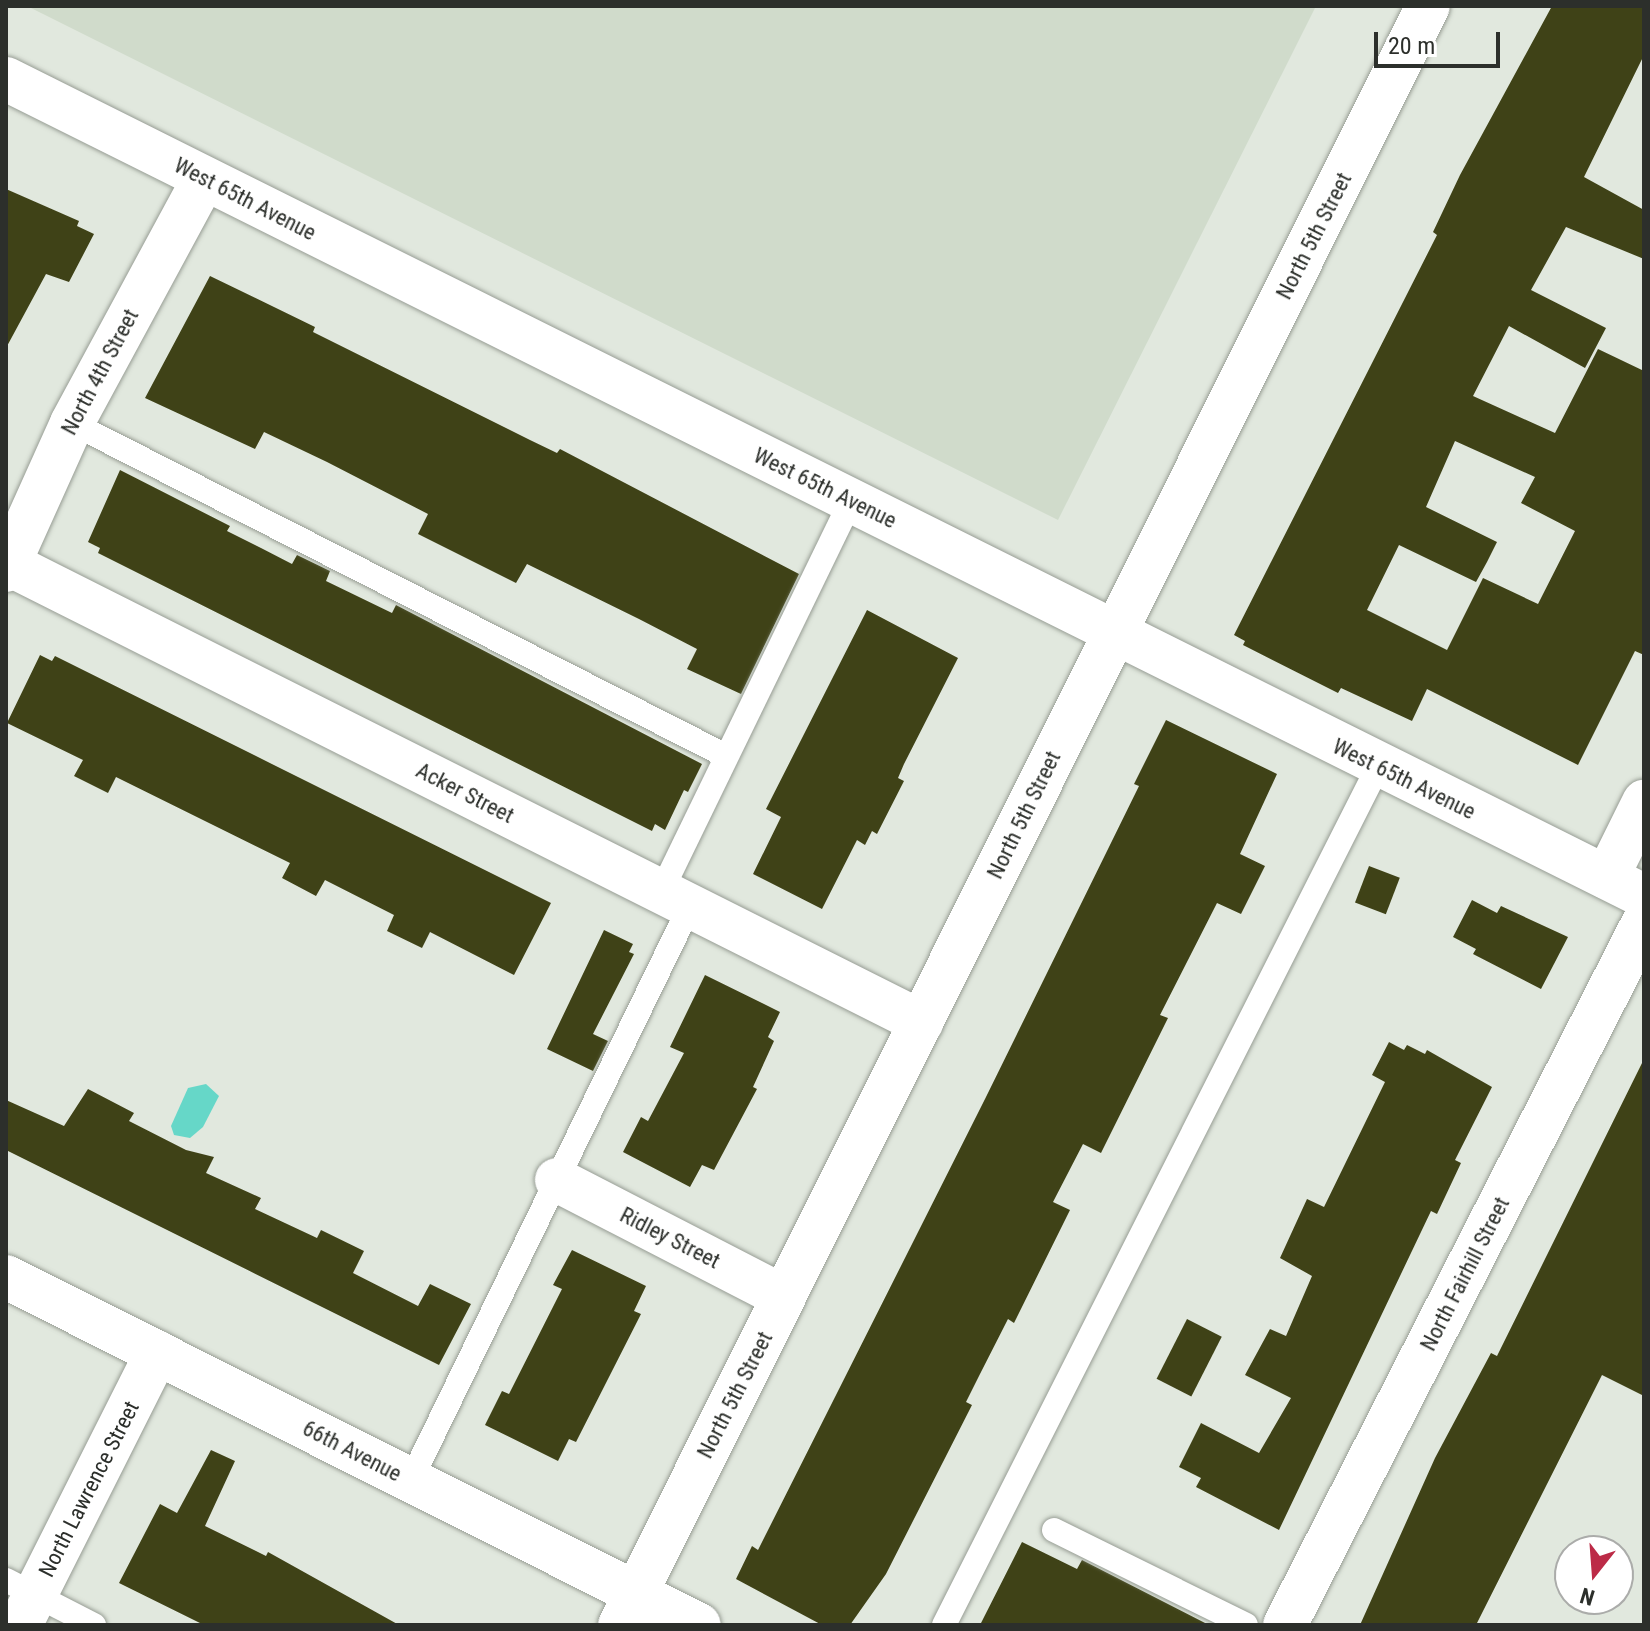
<!DOCTYPE html>
<html>
<head>
<meta charset="utf-8">
<style>
	body { margin:0 }
	#map { position:relative; width:1650px; height:1631px; overflow:hidden; background:#e1e8de; font-family:"Roboto Condensed",sans-serif }
	div>[style] { position:absolute }
	[style*='--x'] { left:calc(var(--x)*1px); top:calc(var(--y)*1px); width:calc(var(--w)*1px); rotate:calc(var(--a)*1deg) }
	.built>* { inset:0; background:#d0dbcb }
	.water>* { inset:0; background:#66d7c8 }
	.building>* { inset:0; background:#3f4217; transform-origin:0 0 }
	.roads { filter:drop-shadow(0 0 2px #979d94) drop-shadow(0 0 2px #979d94) }
	.lane>* { height:24px; margin:-12px; padding:0 12px; transform-origin:12px; border-radius:12px; background:#fff }
	.street>* { height:44px; margin:-22px; padding:0 22px; transform-origin:22px; border-radius:22px; background:#fff }
	.secondary>* { height:44px; margin:-22px; padding:0 22px; transform-origin:22px; border-radius:22px; background:#fff }
	span { translate:-50% -50%; white-space:nowrap; text-align:center; line-height:1.15; -webkit-text-stroke:8px #fff; paint-order:stroke }
	.street-label { font-size:22px; color:#2c2f2b }
	.frame { position:absolute; inset:0; border:8px solid #2c2f2b; pointer-events:none }
	.north { position:absolute; left:1554px; top:1535px; width:80px; height:80px; box-sizing:border-box; background:#fff; border:2px solid #abacaa; border-radius:50%; rotate:197deg; font-size:22px; font-weight:700; line-height:32px; text-align:center; color:#2c2f2b }
	.north::after { content:''; display:block; margin:auto; width:28px; height:36px; background:#bc2b47; clip-path:polygon(50% 0,100% 100%,50% 72%,0 100%) }
	.scale { position:absolute; left:1374px; top:32px; width:126px; height:36px; box-sizing:border-box; border:4px solid #2c2f2b; border-top:0; padding-left:10px; font-size:24px; line-height:28px; white-space:nowrap; color:#2c2f2b; -webkit-text-stroke:6px #fff; paint-order:stroke }
</style>
</head>
<body>
<div id="map">
	<div class="built">
		<div style="clip-path:polygon(27px 6px,1316px 6px,1058px 520px)"></div>
	</div>
	<div class="water">
		<div style="clip-path:polygon(206px 1084px,219px 1096px,203px 1127px,190px 1138px,174px 1135px,171px 1126px,188px 1088px)"></div>
	</div>
	<div class="building">
		<div style="clip-path:polygon(evenodd,1552px 6px,1644px 6px,1644px 55px,1584px 177px,1644px 210px,1644px 259px,1566px 227px,1531px 290px,1606px 328px,1585px 368px,1509px 326px,1473px 396px,1555px 433px,1598px 349px,1644px 371px,1644px 655px,1635px 651px,1578px 765px,1427px 689px,1412px 721px,1341px 688px,1338px 693px,1243px 645px,1245px 641px,1234px 635px,1437px 235px,1433px 232px,1460px 175px,1552px 6px,1455px 441px,1535px 477px,1521px 503px,1575px 531px,1538px 604px,1483px 578px,1447px 650px,1367px 610px,1399px 545px,1476px 582px,1487px 562px,1497px 542px,1426px 507px,1455px 441px)"></div>
		<div style="clip-path:polygon(6px 189px,79px 221px,77px 226px,94px 234px,69px 282px,46px 274px,6px 348px)"></div>
		<div style="clip-path:polygon(210px 276px,315px 327px,313px 332px,530px 440px,557px 453px,560px 449px,799px 574px,741px 694px,687px 669px,697px 649px,639px 619px,527px 564px,516px 583px,418px 534px,428px 514px,327px 462px,264px 432px,255px 449px,145px 398px)"></div>
		<div style="clip-path:polygon(120px 470px,230px 526px,227px 531px,261px 548px,292px 564px,297px 555px,330px 571px,326px 581px,392px 613px,396px 605px,702px 764px,688px 792px,684px 790px,665px 830px,655px 824px,652px 831px,98px 553px,100px 548px,88px 542px)"></div>
		<div style="clip-path:polygon(867px 610px,958px 658px,904px 764px,898px 778px,904px 781px,877px 834px,872px 831px,865px 845px,857px 840px,822px 909px,753px 874px,781px 817px,766px 809px)"></div>
		<div style="clip-path:polygon(40px 655px,52px 661px,55px 656px,551px 903px,514px 975px,430px 932px,422px 948px,387px 931px,394px 915px,325px 880px,316px 896px,282px 878px,290px 863px,116px 777px,108px 793px,74px 776px,83px 760px,7px 723px)"></div>
		<div style="clip-path:polygon(1166px 720px,1277px 774px,1240px 854px,1265px 866px,1241px 914px,1217px 903px,1160px 1015px,1168px 1018px,1101px 1153px,1083px 1144px,1053px 1202px,1070px 1210px,1014px 1323px,1008px 1319px,980px 1374px,966px 1402px,972px 1405px,886px 1574px,850px 1625px,822px 1625px,736px 1579px,752px 1546px,758px 1550px,985px 1099px,1139px 786px,1134px 784px)"></div>
		<div style="left:1369px;top:866px;width:33px;height:39px;rotate:21deg"></div>
		<div style="clip-path:polygon(1472px 900px,1497px 913px,1501px 906px,1568px 937px,1541px 989px,1473px 954px,1476px 949px,1453px 937px)"></div>
		<div style="clip-path:polygon(604px 930px,633px 944px,629px 952px,634px 954px,593px 1034px,608px 1041px,593px 1071px,547px 1049px)"></div>
		<div style="clip-path:polygon(705px 975px,780px 1012px,768px 1037px,774px 1041px,753px 1087px,757px 1089px,714px 1170px,702px 1165px,690px 1187px,623px 1152px,641px 1117px,648px 1121px,684px 1053px,670px 1047px)"></div>
		<div style="clip-path:polygon(1389px 1042px,1404px 1050px,1407px 1045px,1425px 1054px,1427px 1050px,1492px 1087px,1455px 1160px,1461px 1163px,1437px 1214px,1431px 1211px,1279px 1530px,1196px 1487px,1201px 1478px,1179px 1467px,1201px 1423px,1259px 1453px,1291px 1398px,1245px 1375px,1270px 1329px,1286px 1336px,1312px 1276px,1280px 1258px,1307px 1199px,1324px 1207px,1385px 1082px,1372px 1075px)"></div>
		<div style="clip-path:polygon(1644px 1059px,1644px 1396px,1602px 1375px,1476px 1625px,1360px 1625px,1435px 1458px,1491px 1353px,1497px 1356px)"></div>
		<div style="clip-path:polygon(88px 1089px,134px 1113px,129px 1121px,186px 1150px,214px 1157px,206px 1173px,261px 1198px,255px 1209px,317px 1238px,321px 1230px,364px 1251px,353px 1273px,418px 1306px,430px 1284px,471px 1304px,439px 1365px,6px 1150px,6px 1100px,64px 1126px)"></div>
		<div style="clip-path:polygon(572px 1250px,646px 1286px,634px 1311px,641px 1314px,576px 1442px,569px 1439px,558px 1461px,485px 1425px,502px 1391px,509px 1394px,562px 1289px,553px 1285px)"></div>
		<div style="left:1187px;top:1319px;width:39px;height:67px;rotate:27deg"></div>
		<div style="clip-path:polygon(211px 1450px,235px 1461px,205px 1526px,266px 1556px,268px 1552px,399px 1625px,204px 1625px,119px 1583px,160px 1504px,177px 1513px)"></div>
		<div style="clip-path:polygon(1022px 1542px,1077px 1569px,1082px 1560px,1209px 1625px,980px 1625px)"></div>
	</div>
	<div class="roads">
		<div class="lane">
			<div style="--x:72;--y:423;--w:734;--a:26.98"></div>
			<div style="--x:661;--y:892;--w:435;--a:-64.1"></div>
			<div style="--x:411;--y:1480;--w:638;--a:-64.08"></div>
			<div style="--x:1054;--y:1530;--w:214;--a:26.3"></div>
			<div style="--x:6;--y:1580;--w:99;--a:27.1"></div>
			<div style="--x:944;--y:1625;--w:962;--a:-63.17"></div>
		</div>
		<div class="street">
			<div style="--x:6;--y:79;--w:1830;--a:26.51"></div>
			<div style="--x:9;--y:564;--w:1021;--a:26.67"></div>
			<div style="--x:6;--y:570;--w:161;--a:-65.8"></div>
			<div style="--x:72;--y:423;--w:277;--a:-61.6"></div>
			<div style="--x:1607;--y:877;--w:84;--a:-63.7"></div>
			<div style="--x:557;--y:1180;--w:255;--a:27.3"></div>
			<div style="--x:20;--y:1625;--w:305;--a:-63.3"></div>
			<div style="--x:1285;--y:1625;--w:789;--a:-62.95"></div>
		</div>
		<div class="secondary">
			<div style="--x:6;--y:1277;--w:775;--a:26.66"></div>
			<div style="--x:620;--y:1625;--w:1809;--a:-63.48"></div>
		</div>
	</div>
	<div class="street-label">
		<span style="left:245px;top:199px;rotate:27deg">West 65th Avenue</span>
		<span style="left:1314px;top:236px;rotate:-63deg">North 5th Street</span>
		<span style="left:100px;top:372px;rotate:-62deg">North 4th Street</span>
		<span style="left:825px;top:488px;rotate:26deg">West 65th Avenue</span>
		<span style="left:1404px;top:779px;rotate:26deg">West 65th Avenue</span>
		<span style="left:465px;top:793px;rotate:27deg">Acker Street</span>
		<span style="left:1024px;top:815px;rotate:-64deg">North 5th Street</span>
		<span style="left:670px;top:1238px;rotate:27deg">Ridley Street</span>
		<span style="left:1465px;top:1274px;rotate:-63deg">North Fairhill Street</span>
		<span style="left:735px;top:1395px;rotate:-63deg">North 5th Street</span>
		<span style="left:352px;top:1451px;rotate:27deg">66th Avenue</span>
		<span style="left:89px;top:1489px;rotate:-63deg">North Lawrence Street</span>
	</div>
	<div class="frame"></div>
	<div class="north">N</div>
	<div class="scale">20 m</div>
</div>
</body>
</html>
